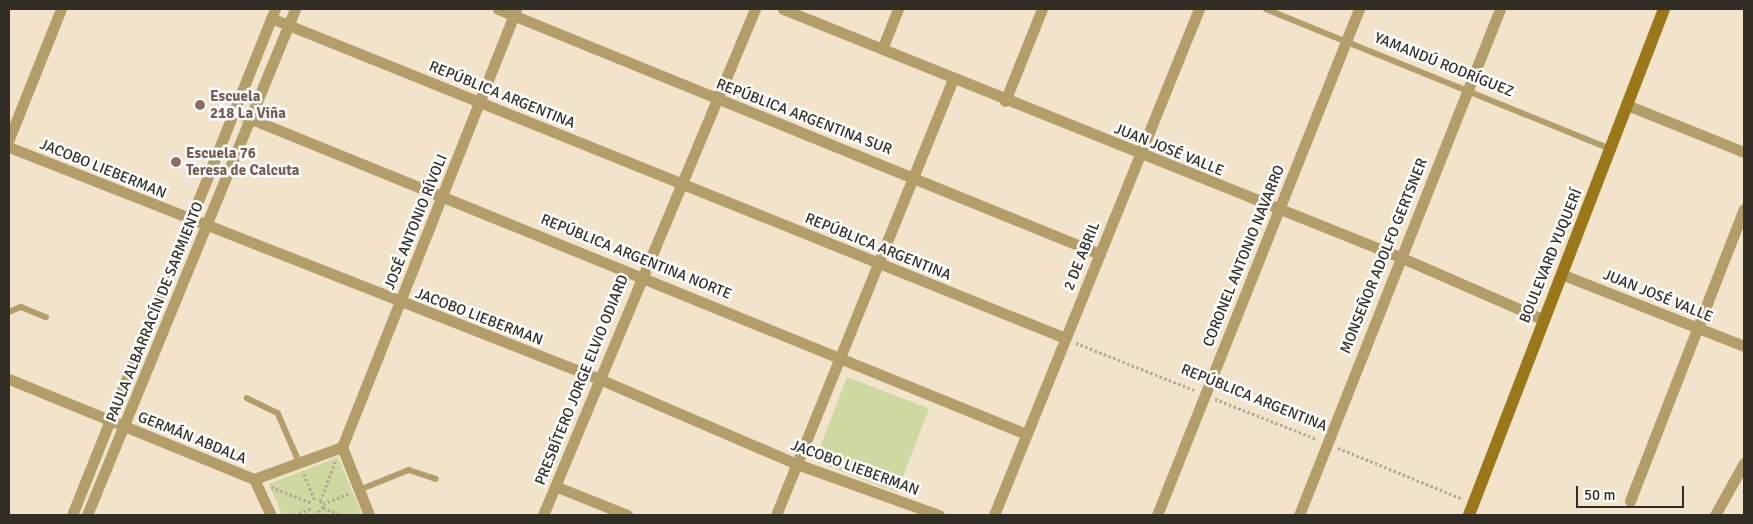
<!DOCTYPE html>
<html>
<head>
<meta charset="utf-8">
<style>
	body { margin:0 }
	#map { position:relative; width:1753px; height:524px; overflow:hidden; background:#f1e4ca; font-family:Signika,sans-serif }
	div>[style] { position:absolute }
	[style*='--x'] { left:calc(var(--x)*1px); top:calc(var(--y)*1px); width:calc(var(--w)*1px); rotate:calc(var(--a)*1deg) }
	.green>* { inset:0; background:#cfd8a1; transform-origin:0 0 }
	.path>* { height:2.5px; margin-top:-1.25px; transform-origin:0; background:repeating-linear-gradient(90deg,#b4a995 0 2.5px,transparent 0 5px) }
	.lane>* { height:5.5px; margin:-2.75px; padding:0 2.75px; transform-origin:2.75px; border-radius:2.75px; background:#b39d69 }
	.street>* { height:11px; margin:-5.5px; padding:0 5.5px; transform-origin:5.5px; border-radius:5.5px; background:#b39d69 }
	.secondary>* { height:12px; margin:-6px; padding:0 6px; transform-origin:6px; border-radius:6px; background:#9a781a }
	.dots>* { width:14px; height:14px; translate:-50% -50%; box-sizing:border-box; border:2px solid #fff; border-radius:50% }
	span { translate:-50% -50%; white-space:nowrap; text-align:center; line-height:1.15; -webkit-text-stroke:5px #fff; paint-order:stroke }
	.street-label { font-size:15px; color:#332e25 }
	.education-label { font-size:15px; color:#785e54; font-weight:700 }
	.left { translate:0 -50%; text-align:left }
	.frame { position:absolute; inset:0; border:10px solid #332e25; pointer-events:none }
	.scale { position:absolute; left:1576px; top:486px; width:108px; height:22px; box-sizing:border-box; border:2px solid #332e25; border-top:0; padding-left:6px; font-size:15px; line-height:18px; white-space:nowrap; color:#332e25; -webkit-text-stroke:4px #fff; paint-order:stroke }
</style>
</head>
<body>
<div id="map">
	<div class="green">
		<div style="left:847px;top:377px;width:88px;height:90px;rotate:21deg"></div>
		<div style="clip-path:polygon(338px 457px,362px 515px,282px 515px,269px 484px)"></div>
	</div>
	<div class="path">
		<div style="--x:1076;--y:343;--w:127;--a:21.7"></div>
		<div style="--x:1215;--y:399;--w:110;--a:21.4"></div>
		<div style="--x:1338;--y:448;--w:135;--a:22.2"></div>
		<div style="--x:304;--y:474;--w:28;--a:67"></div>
		<div style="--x:271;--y:487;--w:44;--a:21.3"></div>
		<div style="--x:323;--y:504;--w:27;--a:-22"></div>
		<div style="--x:323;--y:508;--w:20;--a:20"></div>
		<div style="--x:294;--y:515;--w:19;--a:-21"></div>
		<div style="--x:314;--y:515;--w:11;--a:-38"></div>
		<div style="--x:323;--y:508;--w:8;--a:-113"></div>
		<div style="--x:320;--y:501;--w:42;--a:-69"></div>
	</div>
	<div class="lane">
		<div style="--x:1266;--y:9;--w:372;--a:22.1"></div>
		<div style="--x:9;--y:312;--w:13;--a:-23"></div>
		<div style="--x:21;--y:307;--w:27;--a:22"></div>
		<div style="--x:247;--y:398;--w:34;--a:26"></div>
		<div style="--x:278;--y:413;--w:52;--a:66.4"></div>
		<div style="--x:359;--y:490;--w:54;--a:-21.8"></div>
		<div style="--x:409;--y:470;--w:28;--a:18"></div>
	</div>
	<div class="street">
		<div style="--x:498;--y:9;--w:650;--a:22.15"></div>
		<div style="--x:783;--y:9;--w:665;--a:21.9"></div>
		<div style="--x:1400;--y:257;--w:155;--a:23.6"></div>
		<div style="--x:271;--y:18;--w:856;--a:21.95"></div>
		<div style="--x:882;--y:49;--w:43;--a:-68.2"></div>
		<div style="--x:1005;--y:101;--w:99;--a:-68.1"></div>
		<div style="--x:1627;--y:105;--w:126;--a:21.9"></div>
		<div style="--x:234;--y:112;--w:855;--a:22.12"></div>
		<div style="--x:9;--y:139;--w:140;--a:-68.2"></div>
		<div style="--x:9;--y:147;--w:632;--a:21.45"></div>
		<div style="--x:597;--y:378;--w:218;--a:23.3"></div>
		<div style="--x:797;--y:464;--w:151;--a:19.8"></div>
		<div style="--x:1561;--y:274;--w:197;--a:21.5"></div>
		<div style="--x:9;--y:379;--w:265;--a:22.2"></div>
		<div style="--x:342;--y:447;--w:470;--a:-68.3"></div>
		<div style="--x:342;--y:447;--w:73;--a:68.3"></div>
		<div style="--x:254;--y:479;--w:94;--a:-20"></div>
		<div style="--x:254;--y:479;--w:40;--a:65"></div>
		<div style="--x:555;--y:486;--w:78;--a:21.9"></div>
		<div style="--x:1630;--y:501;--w:313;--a:-68.7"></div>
		<div style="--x:72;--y:515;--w:545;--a:-68.14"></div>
		<div style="--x:87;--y:515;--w:547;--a:-67.65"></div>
		<div style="--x:543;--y:515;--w:549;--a:-67.27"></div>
		<div style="--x:776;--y:515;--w:471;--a:-67.9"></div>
		<div style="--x:994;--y:515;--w:546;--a:-67.95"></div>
		<div style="--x:1157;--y:515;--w:545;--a:-68.24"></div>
		<div style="--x:1299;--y:515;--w:544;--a:-68.34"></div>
		<div style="--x:1715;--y:515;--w:60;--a:-60.9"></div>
	</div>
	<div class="secondary">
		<div style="--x:1469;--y:515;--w:542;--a:-68.92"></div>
	</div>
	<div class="dots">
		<div style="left:200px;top:105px;background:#8d6e63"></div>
		<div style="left:176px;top:162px;background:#8d6e63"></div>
	</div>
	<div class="street-label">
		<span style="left:1444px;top:65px;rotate:22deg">YAMANDÚ RODRÍGUEZ</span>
		<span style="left:502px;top:95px;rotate:22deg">REPÚBLICA ARGENTINA</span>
		<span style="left:804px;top:117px;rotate:21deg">REPÚBLICA ARGENTINA SUR</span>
		<span style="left:1169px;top:150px;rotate:22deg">JUAN JOSÉ VALLE</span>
		<span style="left:103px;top:169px;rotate:22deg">JACOBO LIEBERMAN</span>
		<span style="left:416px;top:222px;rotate:-68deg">JOSÉ ANTONIO RÍVOLI</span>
		<span style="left:878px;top:247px;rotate:22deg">REPÚBLICA ARGENTINA</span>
		<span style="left:1082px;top:256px;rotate:-68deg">2 DE ABRIL</span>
		<span style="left:1244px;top:256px;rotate:-68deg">CORONEL ANTONIO NAVARRO</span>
		<span style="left:1384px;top:256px;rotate:-68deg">MONSEÑOR ADOLFO GERTSNER</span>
		<span style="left:1551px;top:256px;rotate:-68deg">BOULEVARD YUQUERÍ</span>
		<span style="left:636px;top:257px;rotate:22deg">REPÚBLICA ARGENTINA NORTE</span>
		<span style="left:1658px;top:296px;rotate:22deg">JUAN JOSÉ VALLE</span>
		<span style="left:155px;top:312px;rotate:-68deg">PAULA ALBARRACÍN DE SARMIENTO</span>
		<span style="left:479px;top:317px;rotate:21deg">JACOBO LIEBERMAN</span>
		<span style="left:582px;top:380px;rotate:-68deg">PRESBÍTERO JORGE ELVIO ODIARD</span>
		<span style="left:1254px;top:398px;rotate:22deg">REPÚBLICA ARGENTINA</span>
		<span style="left:192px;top:438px;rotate:22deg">GERMÁN ABDALA</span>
		<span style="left:855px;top:468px;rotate:20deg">JACOBO LIEBERMAN</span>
	</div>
	<div class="education-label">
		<span class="left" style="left:210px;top:105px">Escuela<br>218 La Viña</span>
		<span class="left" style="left:186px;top:162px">Escuela 76<br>Teresa de Calcuta</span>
	</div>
	<div class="frame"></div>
	<div class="scale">50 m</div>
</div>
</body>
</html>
